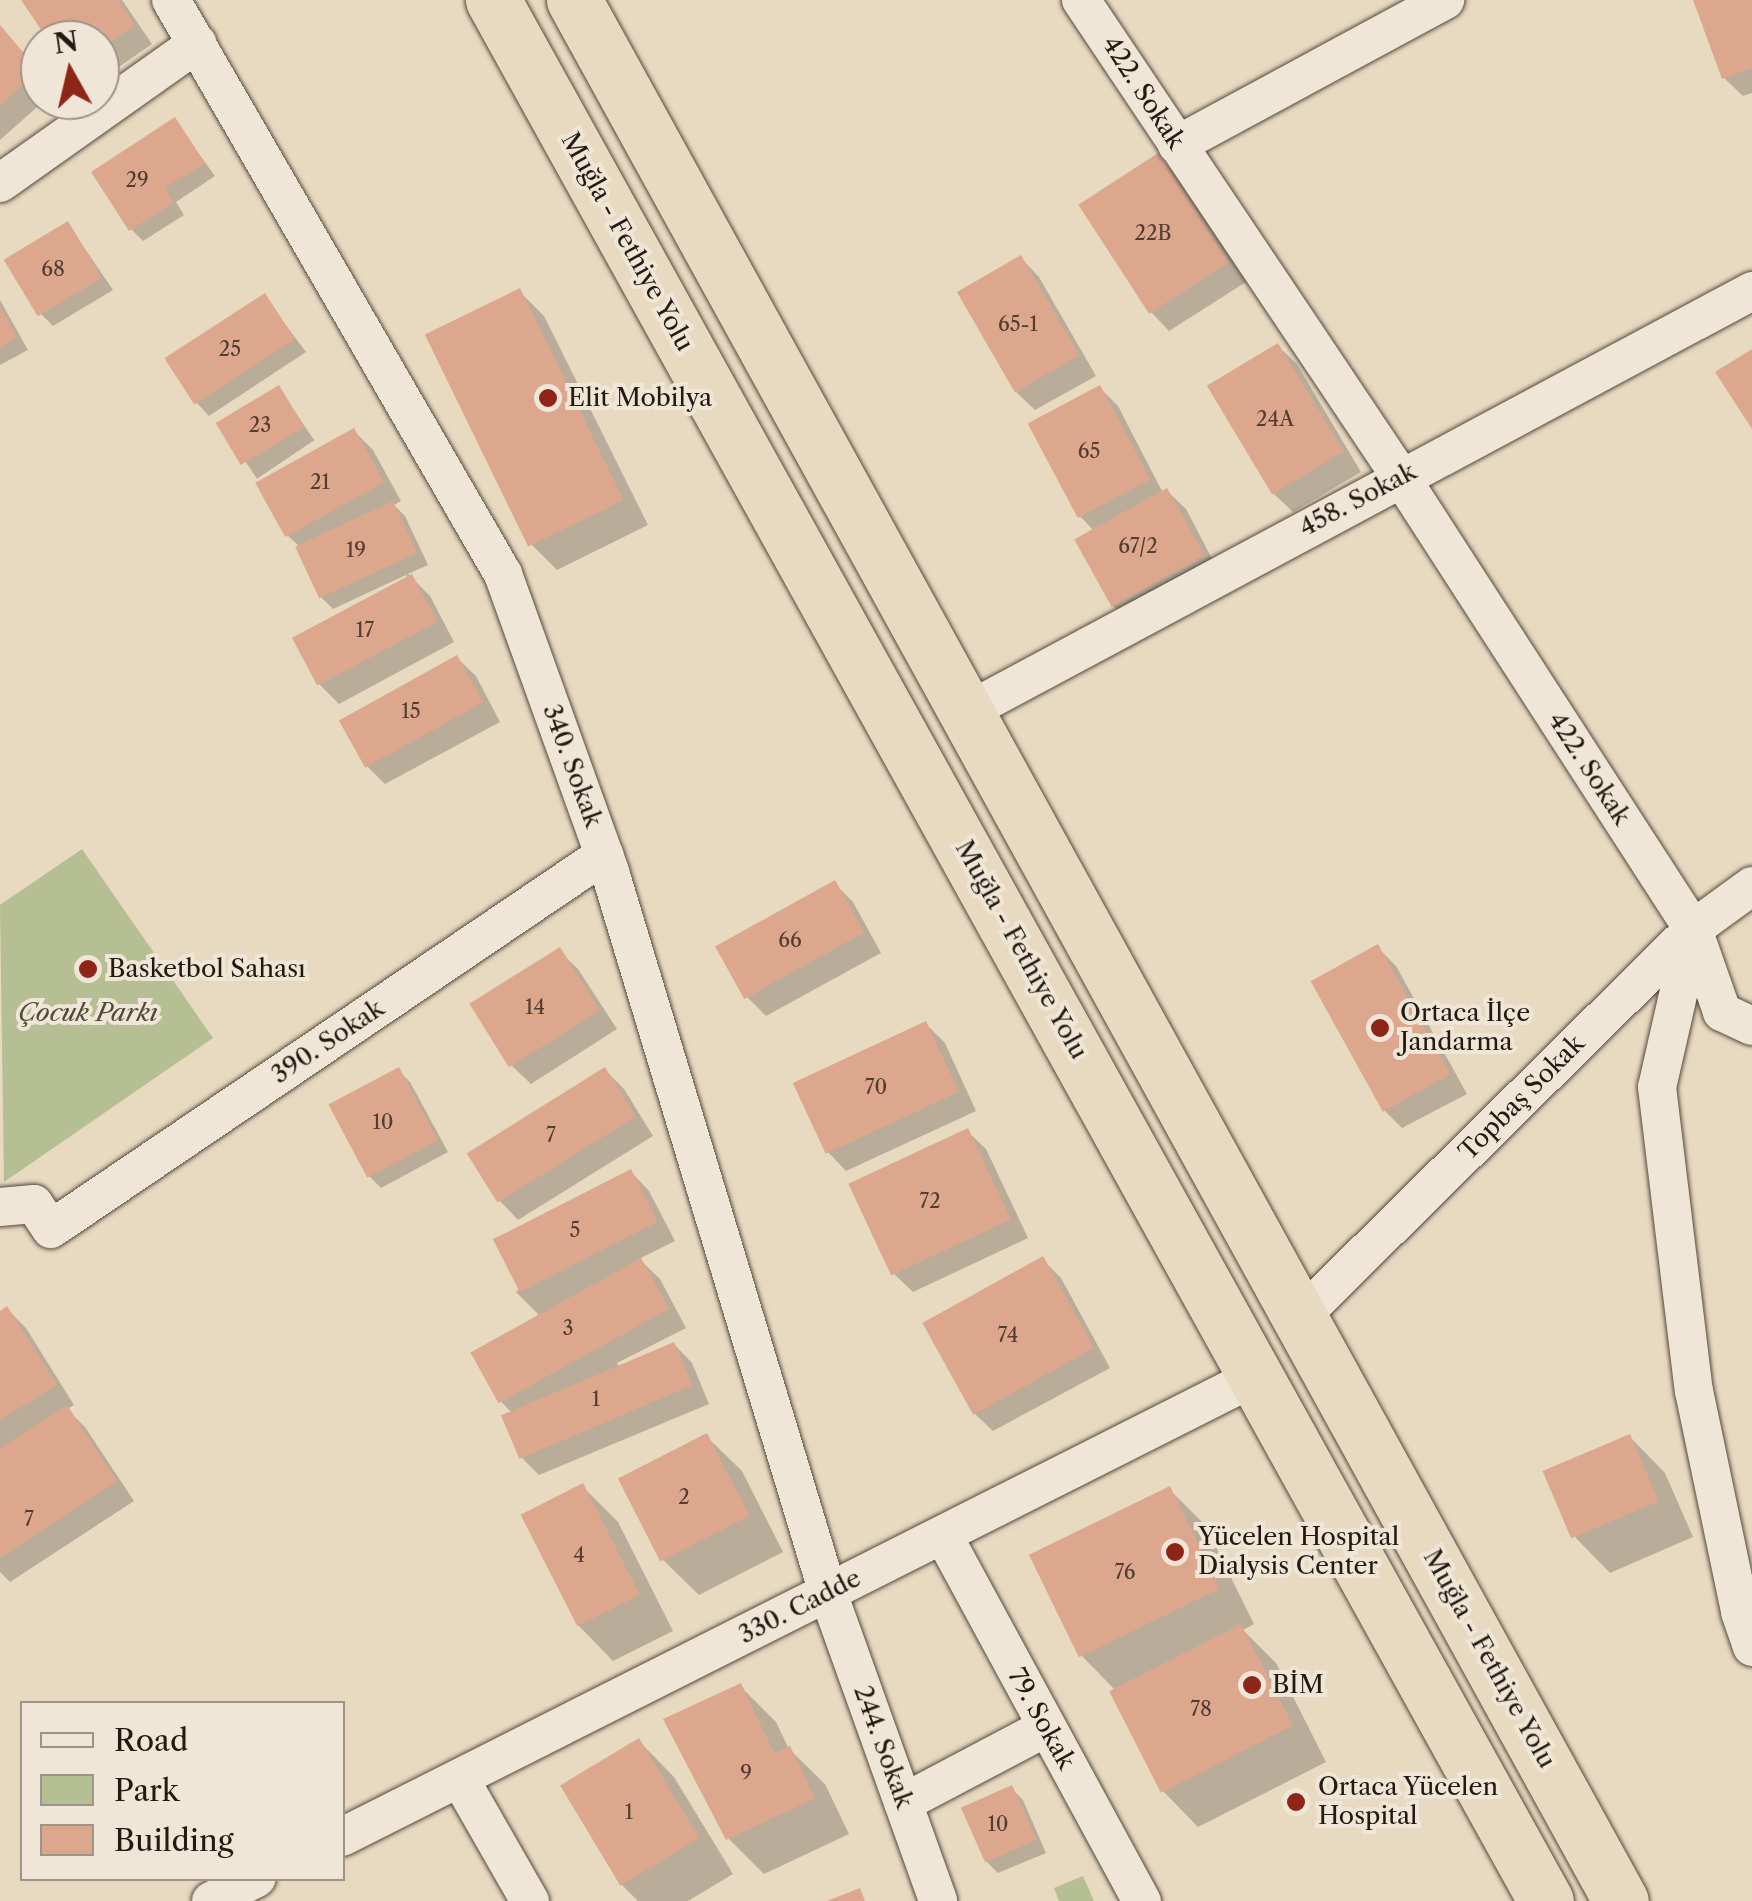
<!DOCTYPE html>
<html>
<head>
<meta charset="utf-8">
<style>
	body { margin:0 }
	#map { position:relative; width:1752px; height:1901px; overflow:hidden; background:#e8d9c1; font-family:"Libre Caslon Text",serif }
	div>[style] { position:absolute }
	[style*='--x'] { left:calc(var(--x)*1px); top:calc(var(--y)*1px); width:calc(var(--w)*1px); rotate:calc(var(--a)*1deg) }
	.green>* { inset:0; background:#b5bf93 }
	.shadow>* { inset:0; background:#0003; transform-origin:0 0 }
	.building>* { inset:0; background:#dda78e; transform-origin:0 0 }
	.roads { filter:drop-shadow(0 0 2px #544a3c) drop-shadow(0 0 2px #544a3c) }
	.street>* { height:38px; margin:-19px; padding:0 19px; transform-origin:19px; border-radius:19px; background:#f0e6d7 }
	.highway>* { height:55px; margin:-27.5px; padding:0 27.5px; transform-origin:27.5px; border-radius:27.5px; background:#e8d9c1 }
	.dots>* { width:28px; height:28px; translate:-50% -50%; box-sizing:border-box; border:5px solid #f0e6d7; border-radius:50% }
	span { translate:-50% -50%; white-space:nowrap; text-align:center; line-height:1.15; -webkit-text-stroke:8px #f0e6d7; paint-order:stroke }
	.number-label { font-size:20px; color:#523d30 }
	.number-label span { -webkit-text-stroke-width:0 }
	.street-label { font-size:25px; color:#231a10 }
	.poi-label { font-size:25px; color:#231a10 }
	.left { translate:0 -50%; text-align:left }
	.park-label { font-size:25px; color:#4f4c37; font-style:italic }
	.legend { position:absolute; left:20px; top:1701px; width:325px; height:180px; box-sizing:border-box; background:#f0e6d7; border:2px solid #9e9487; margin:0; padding:12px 18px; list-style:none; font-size:30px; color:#231a10 }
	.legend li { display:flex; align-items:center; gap:20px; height:50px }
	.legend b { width:50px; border:2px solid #9e9487 }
	.north { position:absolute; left:20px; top:20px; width:100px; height:100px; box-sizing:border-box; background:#f0e6d7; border:2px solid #9e9487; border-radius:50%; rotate:352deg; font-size:28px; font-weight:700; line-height:40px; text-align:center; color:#231a10 }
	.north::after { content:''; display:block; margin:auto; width:35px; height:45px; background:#8f2418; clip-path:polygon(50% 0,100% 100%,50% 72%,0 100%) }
</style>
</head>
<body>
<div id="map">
	<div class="green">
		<div style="clip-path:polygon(82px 849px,213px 1038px,4px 1182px,0 905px)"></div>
		<div style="clip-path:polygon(1083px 1876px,1094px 1901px,1059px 1901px,1054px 1888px)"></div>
	</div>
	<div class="shadow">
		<div style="clip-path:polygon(24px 0,122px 0,152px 44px,100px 80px,100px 40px,51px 40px)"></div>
		<div style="clip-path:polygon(1696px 0,1752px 0,1752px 93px,1743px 96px,1724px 78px)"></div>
		<div style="clip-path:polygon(0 26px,40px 72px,40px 100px,45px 100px,0 140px)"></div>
		<div style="clip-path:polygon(175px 121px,215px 176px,176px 202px,184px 215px,143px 241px,131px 229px)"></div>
		<div style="clip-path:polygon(1158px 156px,1176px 175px,1246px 282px,1169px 331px,1151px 312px)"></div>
		<div style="clip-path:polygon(68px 224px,113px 290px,53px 326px,41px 314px)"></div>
		<div style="clip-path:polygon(1021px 258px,1039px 277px,1096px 376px,1035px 410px,1016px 392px,960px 292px)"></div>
		<div style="clip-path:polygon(519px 291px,544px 316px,648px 525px,557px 570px,532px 545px)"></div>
		<div style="clip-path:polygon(264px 296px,306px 352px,209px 416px,197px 403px)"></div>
		<div style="clip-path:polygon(0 300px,28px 350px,0 365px)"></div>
		<div style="clip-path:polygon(1278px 346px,1297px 364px,1361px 472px,1293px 512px,1274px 494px)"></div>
		<div style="left:279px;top:388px;width:63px;height:69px;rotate:56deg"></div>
		<div style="clip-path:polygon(1100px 388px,1118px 406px,1163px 493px,1167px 491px,1186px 509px,1220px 574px,1129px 623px,1111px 604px,1093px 530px,1080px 516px)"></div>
		<div style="clip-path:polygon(354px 431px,373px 450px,401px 501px,394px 505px,405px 516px,428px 565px,408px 574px,430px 596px,454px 642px,339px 704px,320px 685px,296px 640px,408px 579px,406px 575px,333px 609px,321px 597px,300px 547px,287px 535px)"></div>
		<div style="clip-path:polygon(457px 658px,476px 676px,500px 722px,385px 784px,366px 765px)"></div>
		<div style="clip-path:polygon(834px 883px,853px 902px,881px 953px,766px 1016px,747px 997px)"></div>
		<div style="clip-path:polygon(1378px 948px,1396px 966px,1467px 1094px,1402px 1128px,1384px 1110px)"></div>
		<div style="clip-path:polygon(559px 951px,578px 969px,617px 1029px,531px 1084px,512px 1066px)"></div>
		<div style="clip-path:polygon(926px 1024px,945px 1043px,976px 1111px,846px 1171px,828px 1152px)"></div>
		<div style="clip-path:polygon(398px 1070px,410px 1082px,448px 1152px,381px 1188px,369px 1176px)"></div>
		<div style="clip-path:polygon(605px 1070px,624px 1089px,653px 1136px,518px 1220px,500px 1201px)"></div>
		<div style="clip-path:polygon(967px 1131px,986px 1149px,1028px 1238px,913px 1292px,894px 1274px)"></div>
		<div style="clip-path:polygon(631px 1172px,649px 1191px,675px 1241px,639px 1259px,660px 1279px,686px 1328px,617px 1363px,619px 1367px,674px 1344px,692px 1363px,709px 1404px,539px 1475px,520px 1456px,511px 1412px,497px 1397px,538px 1314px,516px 1292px)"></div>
		<div style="clip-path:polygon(1043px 1260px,1061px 1278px,1110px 1368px,993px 1431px,974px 1413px)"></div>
		<div style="clip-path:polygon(7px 1309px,26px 1328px,74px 1405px,67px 1409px,85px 1427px,134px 1501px,10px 1582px,0 1572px,0 1314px)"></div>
		<div style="clip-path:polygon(706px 1436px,742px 1471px,783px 1552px,699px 1595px,663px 1560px,621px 1479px)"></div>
		<div style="clip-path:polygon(1630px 1437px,1665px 1473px,1693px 1537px,1610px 1573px,1575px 1537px)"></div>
		<div style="clip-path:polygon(582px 1486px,618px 1522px,673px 1631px,613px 1661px,578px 1625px)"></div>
		<div style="clip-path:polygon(1169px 1489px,1205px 1525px,1254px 1624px,1243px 1630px,1276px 1663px,1326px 1762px,1198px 1827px,1163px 1791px,1116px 1691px,1082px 1656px)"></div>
		<div style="clip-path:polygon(740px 1686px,776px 1722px,789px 1749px,825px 1784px,849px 1834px,764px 1874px,729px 1839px)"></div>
		<div style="clip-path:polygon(639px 1741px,674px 1777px,733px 1874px,688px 1901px,638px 1901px,621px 1884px)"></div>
		<div style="clip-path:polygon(1011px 1788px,1023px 1800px,1046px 1853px,998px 1873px,986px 1861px)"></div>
	</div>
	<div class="building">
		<div style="clip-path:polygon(21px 0,118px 0,135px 25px,100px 49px,100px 40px,48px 40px)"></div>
		<div style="clip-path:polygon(1693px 0,1752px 0,1752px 68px,1722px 79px)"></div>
		<div style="clip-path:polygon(0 25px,39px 71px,0 105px)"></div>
		<div style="clip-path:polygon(175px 117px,205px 163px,165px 188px,174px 202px,129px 231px,91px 172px)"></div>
		<div style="left:1158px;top:153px;width:130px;height:95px;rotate:57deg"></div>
		<div style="left:68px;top:221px;width:66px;height:75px;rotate:59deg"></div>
		<div style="left:1021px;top:255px;width:116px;height:74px;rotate:60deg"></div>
		<div style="left:520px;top:288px;width:236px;height:106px;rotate:64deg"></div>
		<div style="left:265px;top:293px;width:55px;height:120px;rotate:57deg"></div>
		<div style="clip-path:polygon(0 306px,17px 338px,0 347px)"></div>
		<div style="left:1278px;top:343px;width:127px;height:83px;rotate:59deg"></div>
		<div style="clip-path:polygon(1752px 349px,1752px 429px,1715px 372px)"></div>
		<div style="left:279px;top:385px;width:49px;height:74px;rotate:59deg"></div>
		<div style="left:1100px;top:385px;width:107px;height:82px;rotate:62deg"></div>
		<div style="left:354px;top:428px;width:62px;height:113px;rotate:61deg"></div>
		<div style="left:1167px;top:488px;width:77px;height:106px;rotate:61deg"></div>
		<div style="left:393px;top:501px;width:57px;height:108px;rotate:65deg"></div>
		<div style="left:412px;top:574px;width:54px;height:136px;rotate:62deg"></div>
		<div style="left:457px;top:655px;width:54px;height:135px;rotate:61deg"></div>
		<div style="left:835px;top:880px;width:60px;height:137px;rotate:61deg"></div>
		<div style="left:1378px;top:944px;width:149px;height:77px;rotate:61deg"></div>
		<div style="left:560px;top:947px;width:75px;height:107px;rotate:58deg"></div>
		<div style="left:926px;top:1021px;width:78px;height:147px;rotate:65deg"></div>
		<div style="left:399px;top:1067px;width:83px;height:80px;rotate:62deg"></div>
		<div style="left:605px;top:1067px;width:58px;height:163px;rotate:58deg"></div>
		<div style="left:968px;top:1128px;width:101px;height:132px;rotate:65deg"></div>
		<div style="left:631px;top:1169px;width:59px;height:155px;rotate:63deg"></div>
		<div style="left:1043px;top:1256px;width:105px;height:138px;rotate:61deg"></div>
		<div style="left:641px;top:1258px;width:58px;height:195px;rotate:61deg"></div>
		<div style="clip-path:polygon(7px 1306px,57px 1385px,0 1420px,0 1311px)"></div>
		<div style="left:674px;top:1342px;width:47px;height:188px;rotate:67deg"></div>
		<div style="clip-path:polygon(67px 1405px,117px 1481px,0 1558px,0 1448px)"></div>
		<div style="left:707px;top:1433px;width:93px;height:100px;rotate:63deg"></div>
		<div style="left:1630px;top:1434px;width:73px;height:95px;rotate:67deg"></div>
		<div style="left:583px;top:1483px;width:125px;height:70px;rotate:63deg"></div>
		<div style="left:1170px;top:1486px;width:114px;height:157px;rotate:64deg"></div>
		<div style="left:1241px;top:1624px;width:114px;height:148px;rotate:63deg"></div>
		<div style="clip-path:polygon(741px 1683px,774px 1753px,790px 1746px,815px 1798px,726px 1840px,663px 1719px)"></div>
		<div style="left:639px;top:1738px;width:117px;height:92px;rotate:59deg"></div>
		<div style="left:1012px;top:1785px;width:60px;height:56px;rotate:66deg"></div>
		<div style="clip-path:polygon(860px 1888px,865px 1901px,827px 1901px)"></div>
	</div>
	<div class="roads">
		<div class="street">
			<div style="--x:171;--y:0;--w:663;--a:59.96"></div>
			<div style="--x:503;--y:574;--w:317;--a:70.2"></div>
			<div style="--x:610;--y:872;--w:753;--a:73.18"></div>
			<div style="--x:828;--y:1593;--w:327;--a:70.3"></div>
			<div style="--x:1081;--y:0;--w:573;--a:56.17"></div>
			<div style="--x:1400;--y:476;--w:539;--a:57.11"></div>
			<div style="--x:1693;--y:929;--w:162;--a:102.8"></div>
			<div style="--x:1657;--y:1087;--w:306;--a:83.1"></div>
			<div style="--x:1694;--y:1391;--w:226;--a:78.2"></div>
			<div style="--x:1740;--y:1612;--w:37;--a:71"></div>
			<div style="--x:1177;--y:145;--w:305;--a:-28.4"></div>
			<div style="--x:0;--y:183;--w:242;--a:-35.3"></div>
			<div style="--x:966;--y:712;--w:892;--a:-28.17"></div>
			<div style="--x:1693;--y:929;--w:88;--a:70.7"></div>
			<div style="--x:1722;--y:1012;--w:33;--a:25"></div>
			<div style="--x:0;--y:1207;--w:34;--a:-5"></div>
			<div style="--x:34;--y:1204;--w:30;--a:56"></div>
			<div style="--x:51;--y:1229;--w:668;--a:-34.07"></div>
			<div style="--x:1299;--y:1318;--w:554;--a:-44.63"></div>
			<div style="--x:1693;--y:929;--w:73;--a:-36.1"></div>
			<div style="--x:943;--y:1535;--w:417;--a:61.5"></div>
			<div style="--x:460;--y:1779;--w:141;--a:60.2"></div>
			<div style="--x:903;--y:1803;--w:161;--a:-27.8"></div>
			<div style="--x:342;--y:1837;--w:1025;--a:-26.74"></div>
			<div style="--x:211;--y:1901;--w:51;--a:-26.6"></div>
		</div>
		<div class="highway">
			<div style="--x:493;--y:0;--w:2173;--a:61.02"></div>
			<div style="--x:574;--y:0;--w:2170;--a:61.16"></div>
		</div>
	</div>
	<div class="dots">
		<div style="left:548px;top:398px;background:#8f2418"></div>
		<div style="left:88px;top:969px;background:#8f2418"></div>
		<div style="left:1380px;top:1028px;background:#8f2418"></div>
		<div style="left:1175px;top:1552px;background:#8f2418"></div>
		<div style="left:1252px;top:1685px;background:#8f2418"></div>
		<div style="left:1296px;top:1802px;background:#8f2418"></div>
	</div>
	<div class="number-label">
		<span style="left:137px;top:180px">29</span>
		<span style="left:1153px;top:233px">22B</span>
		<span style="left:53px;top:269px">68</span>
		<span style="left:1018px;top:324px">65-1</span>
		<span style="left:230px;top:349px">25</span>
		<span style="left:1275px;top:419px">24A</span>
		<span style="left:260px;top:425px">23</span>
		<span style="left:1089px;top:451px">65</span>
		<span style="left:320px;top:482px">21</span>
		<span style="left:1138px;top:546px">67/2</span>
		<span style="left:356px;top:550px">19</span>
		<span style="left:365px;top:630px">17</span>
		<span style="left:411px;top:711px">15</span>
		<span style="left:790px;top:940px">66</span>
		<span style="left:535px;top:1007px">14</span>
		<span style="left:876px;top:1087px">70</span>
		<span style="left:383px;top:1122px">10</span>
		<span style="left:551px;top:1135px">7</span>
		<span style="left:930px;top:1201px">72</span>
		<span style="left:575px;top:1230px">5</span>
		<span style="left:568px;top:1328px">3</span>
		<span style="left:1008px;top:1335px">74</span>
		<span style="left:596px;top:1399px">1</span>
		<span style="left:684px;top:1497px">2</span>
		<span style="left:29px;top:1519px">7</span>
		<span style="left:579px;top:1555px">4</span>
		<span style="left:1125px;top:1572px">76</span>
		<span style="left:1201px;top:1709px">78</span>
		<span style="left:746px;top:1773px">9</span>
		<span style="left:629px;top:1812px">1</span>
		<span style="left:998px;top:1824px">10</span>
	</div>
	<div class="street-label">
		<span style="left:1143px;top:93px;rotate:57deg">422. Sokak</span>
		<span style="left:627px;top:242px;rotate:61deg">Muğla - Fethiye Yolu</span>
		<span style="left:1358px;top:500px;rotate:-28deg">458. Sokak</span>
		<span style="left:572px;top:766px;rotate:70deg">340. Sokak</span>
		<span style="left:1589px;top:769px;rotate:57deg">422. Sokak</span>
		<span style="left:1021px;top:950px;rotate:61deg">Muğla - Fethiye Yolu</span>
		<span style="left:328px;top:1042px;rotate:-34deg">390. Sokak</span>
		<span style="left:1522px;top:1098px;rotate:-45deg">Topbaş Sokak</span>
		<span style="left:800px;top:1607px;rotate:-27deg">330. Cadde</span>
		<span style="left:1489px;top:1659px;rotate:61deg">Muğla - Fethiye Yolu</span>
		<span style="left:1041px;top:1719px;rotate:61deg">79. Sokak</span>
		<span style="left:883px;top:1747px;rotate:70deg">244. Sokak</span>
	</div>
	<div class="poi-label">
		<span class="left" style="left:568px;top:398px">Elit Mobilya</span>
		<span class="left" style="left:108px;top:969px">Basketbol Sahası</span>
		<span class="left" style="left:1400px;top:1028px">Ortaca İlçe<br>Jandarma</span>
		<span class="left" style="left:1198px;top:1552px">Yücelen Hospital<br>Dialysis Center</span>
		<span class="left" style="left:1272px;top:1685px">BİM</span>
		<span class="left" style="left:1318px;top:1802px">Ortaca Yücelen<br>Hospital</span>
	</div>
	<div class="park-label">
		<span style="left:88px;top:1013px">Çocuk Parkı</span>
	</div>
	<ul class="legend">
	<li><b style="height:12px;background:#f0e6d7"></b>Road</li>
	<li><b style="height:28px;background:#b5bf93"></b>Park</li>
	<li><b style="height:28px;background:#dda78e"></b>Building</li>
	</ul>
	<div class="north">N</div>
</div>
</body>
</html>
